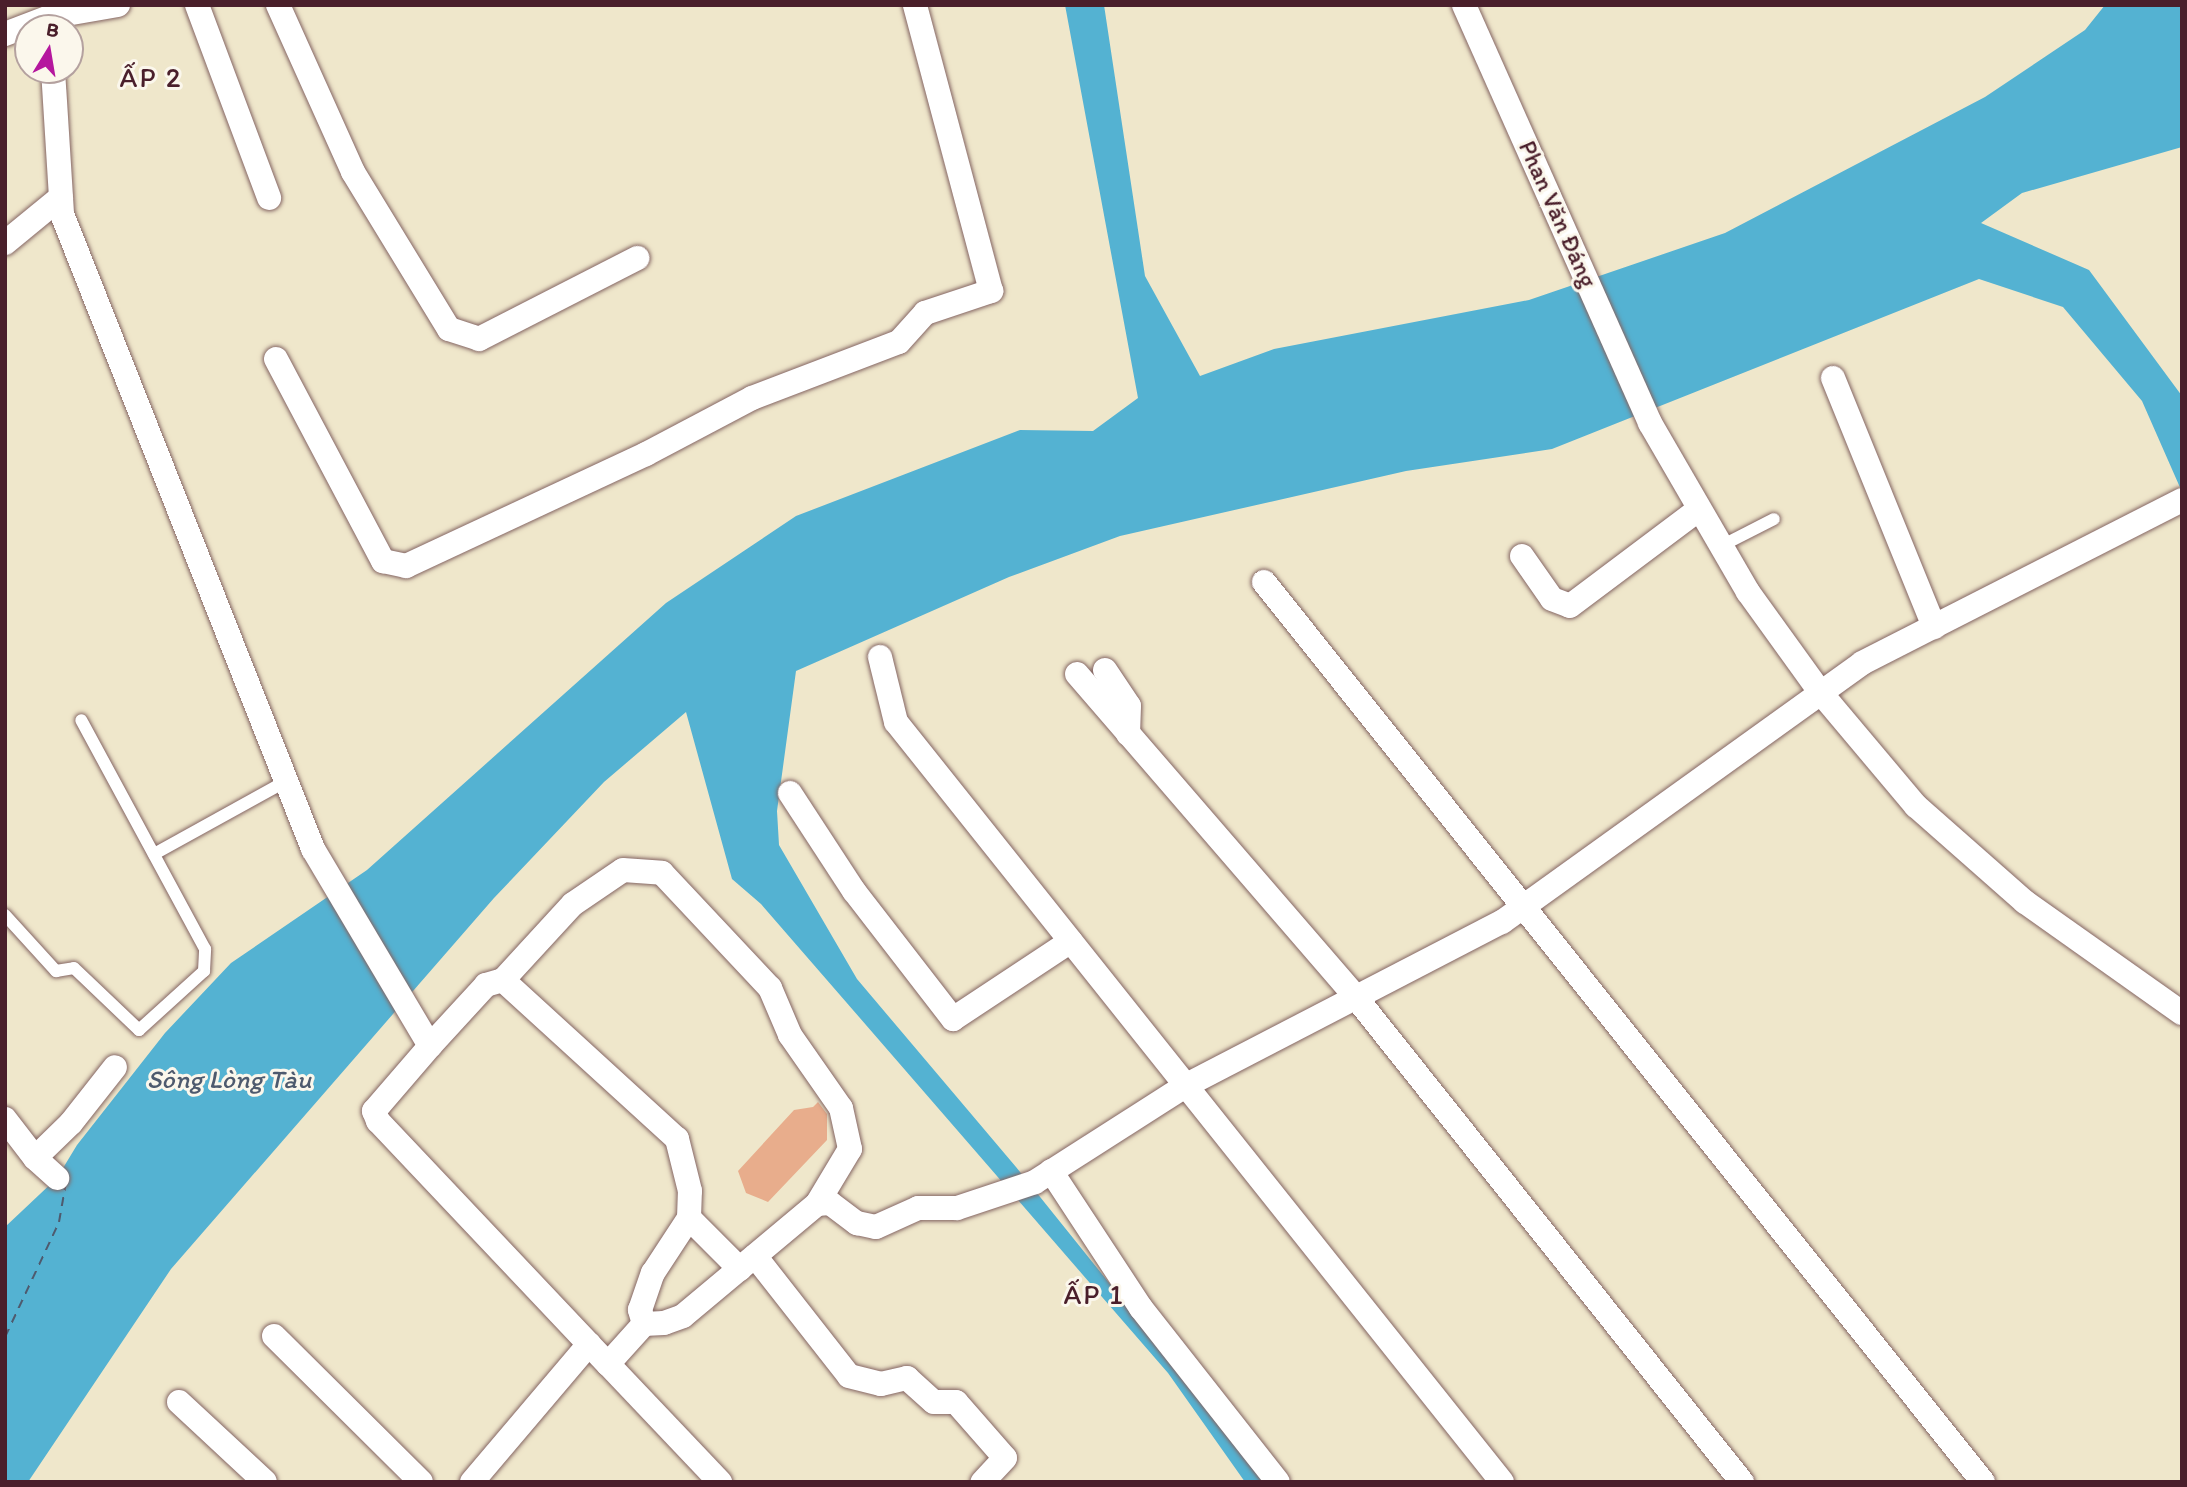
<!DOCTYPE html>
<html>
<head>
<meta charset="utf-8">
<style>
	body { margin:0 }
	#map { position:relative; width:2187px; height:1487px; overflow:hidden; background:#efe7cb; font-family:Itim,sans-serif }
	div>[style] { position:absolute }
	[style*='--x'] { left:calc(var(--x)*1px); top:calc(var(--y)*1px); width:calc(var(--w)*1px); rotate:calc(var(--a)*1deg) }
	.water>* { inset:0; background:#54b2d2 }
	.ferry>* { height:2px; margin-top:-1px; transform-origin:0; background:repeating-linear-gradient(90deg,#4e5a6e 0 9px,transparent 0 16px) }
	.building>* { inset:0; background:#e8ad8c }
	.roads { filter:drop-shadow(0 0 2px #846563) drop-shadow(0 0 2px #846563) }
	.lane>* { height:12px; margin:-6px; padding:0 6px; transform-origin:6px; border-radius:6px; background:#fff }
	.street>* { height:24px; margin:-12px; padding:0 12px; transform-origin:12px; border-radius:12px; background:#fff }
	span { translate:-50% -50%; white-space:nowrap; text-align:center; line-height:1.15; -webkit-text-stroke:6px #fbf7ec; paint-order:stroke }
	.street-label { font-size:24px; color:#4a1f2b }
	.water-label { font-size:26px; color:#4e5a6e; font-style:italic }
	.quarter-label { font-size:28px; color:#4a1f2b; letter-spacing:2px }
	.frame { position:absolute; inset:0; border:7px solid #4a1f2b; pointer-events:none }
	.north { position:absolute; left:14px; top:14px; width:70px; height:70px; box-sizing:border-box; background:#fbf7ec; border:2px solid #b4a19f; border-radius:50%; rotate:11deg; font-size:19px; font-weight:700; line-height:28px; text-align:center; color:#4a1f2b }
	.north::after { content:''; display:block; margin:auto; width:24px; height:32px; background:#b5179e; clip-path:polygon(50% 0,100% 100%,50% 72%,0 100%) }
</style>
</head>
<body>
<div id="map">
	<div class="water">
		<div style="clip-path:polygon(1065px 5px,1104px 5px,1145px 276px,1200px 376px,1274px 349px,1529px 300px,1725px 233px,1985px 97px,2085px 30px,2105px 5px,2182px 5px,2182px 147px,2022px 193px,1981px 223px,2089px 270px,2182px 396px,2182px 492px,2142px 401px,2063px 307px,1979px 279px,1552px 449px,1406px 471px,1120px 536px,1009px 577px,796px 671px,777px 811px,779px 845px,857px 979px,1016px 1167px,1269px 1482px,1245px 1482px,1168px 1373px,761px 904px,732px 879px,686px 712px,604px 782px,494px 898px,171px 1269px,28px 1482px,5px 1482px,5px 1227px,57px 1178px,77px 1145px,165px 1033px,231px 963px,367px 870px,666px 603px,796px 516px,1020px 430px,1093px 431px,1138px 398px)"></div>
	</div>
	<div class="ferry">
		<div style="--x:5;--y:1337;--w:127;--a:-64.8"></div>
		<div style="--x:59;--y:1222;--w:36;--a:-80"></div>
	</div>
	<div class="building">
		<div style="clip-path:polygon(818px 1102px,827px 1114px,827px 1140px,768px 1202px,746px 1193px,738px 1171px,794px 1110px,813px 1107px)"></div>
	</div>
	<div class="roads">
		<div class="lane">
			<div style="--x:1723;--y:545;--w:57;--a:-27"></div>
			<div style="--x:154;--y:854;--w:151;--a:-28.9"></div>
			<div style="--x:5;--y:915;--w:76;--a:47.7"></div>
			<div style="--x:56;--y:971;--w:18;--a:-9"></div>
			<div style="--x:74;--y:968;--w:90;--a:43.6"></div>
			<div style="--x:139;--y:1030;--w:88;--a:-42.2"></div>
			<div style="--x:204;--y:971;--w:22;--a:-87"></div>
			<div style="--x:205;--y:949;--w:260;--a:-118.4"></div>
		</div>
		<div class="street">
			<div style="--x:197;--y:5;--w:206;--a:69.5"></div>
			<div style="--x:278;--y:5;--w:183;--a:65.8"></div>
			<div style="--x:353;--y:172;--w:184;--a:58.6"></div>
			<div style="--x:449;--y:329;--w:32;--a:18"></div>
			<div style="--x:479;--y:339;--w:178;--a:-27.1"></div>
			<div style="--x:1464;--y:5;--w:458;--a:66"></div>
			<div style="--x:1650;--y:423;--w:195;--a:59.9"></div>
			<div style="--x:1748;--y:592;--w:123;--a:54.2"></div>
			<div style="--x:1820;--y:692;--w:149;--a:49.9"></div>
			<div style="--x:1916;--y:806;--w:145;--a:41.4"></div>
			<div style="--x:2025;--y:902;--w:192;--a:35.3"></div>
			<div style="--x:5;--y:34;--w:47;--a:-21.1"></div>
			<div style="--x:49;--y:17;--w:70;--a:-9.9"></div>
			<div style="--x:53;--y:70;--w:144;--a:86.4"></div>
			<div style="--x:62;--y:214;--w:683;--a:68.43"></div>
			<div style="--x:313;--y:849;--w:229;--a:59.3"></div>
			<div style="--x:5;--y:243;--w:72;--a:-39.4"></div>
			<div style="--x:276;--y:359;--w:229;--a:62.1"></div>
			<div style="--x:383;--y:561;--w:24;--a:12"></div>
			<div style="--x:406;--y:566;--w:265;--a:-25"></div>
			<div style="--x:646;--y:454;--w:120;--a:-27.8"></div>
			<div style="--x:752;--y:398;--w:157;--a:-20.9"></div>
			<div style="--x:899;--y:342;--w:39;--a:-48"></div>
			<div style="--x:925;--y:313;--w:70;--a:-18.4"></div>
			<div style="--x:991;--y:291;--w:296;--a:-104.9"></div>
			<div style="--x:1833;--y:378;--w:269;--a:67.9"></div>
			<div style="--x:1522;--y:556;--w:52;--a:55.1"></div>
			<div style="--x:1552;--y:599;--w:19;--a:21"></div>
			<div style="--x:1570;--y:606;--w:161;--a:-36.9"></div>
			<div style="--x:1264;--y:582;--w:1152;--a:51.38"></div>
			<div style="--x:880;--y:657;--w:67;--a:76.2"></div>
			<div style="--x:896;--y:722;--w:972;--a:51.43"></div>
			<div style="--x:1105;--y:670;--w:43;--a:56.3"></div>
			<div style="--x:1129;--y:706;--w:28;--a:92"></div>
			<div style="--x:1077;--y:674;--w:424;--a:49.2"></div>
			<div style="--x:1354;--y:995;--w:623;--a:51.46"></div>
			<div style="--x:790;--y:793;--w:117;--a:56.9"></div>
			<div style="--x:854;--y:891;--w:162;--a:52.3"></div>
			<div style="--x:953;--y:1019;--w:141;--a:-33.5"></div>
			<div style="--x:503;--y:980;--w:103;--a:-47.4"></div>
			<div style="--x:573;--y:904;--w:60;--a:-34.2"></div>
			<div style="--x:623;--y:870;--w:39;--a:4"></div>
			<div style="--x:662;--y:873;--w:158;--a:46.8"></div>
			<div style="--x:770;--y:988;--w:51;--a:66.9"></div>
			<div style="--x:790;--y:1035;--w:89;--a:55.1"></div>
			<div style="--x:841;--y:1108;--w:42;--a:77.6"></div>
			<div style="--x:850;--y:1149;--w:64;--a:121"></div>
			<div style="--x:5;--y:1119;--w:49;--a:52.4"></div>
			<div style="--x:35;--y:1158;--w:30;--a:42"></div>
			<div style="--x:35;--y:1158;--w:50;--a:-44.2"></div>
			<div style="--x:71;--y:1123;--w:71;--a:-51.8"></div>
			<div style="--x:1051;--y:1171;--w:164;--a:56.7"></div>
			<div style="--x:1141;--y:1308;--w:221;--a:51.8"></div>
			<div style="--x:689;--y:1218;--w:72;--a:45"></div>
			<div style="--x:755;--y:1256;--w:152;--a:51.9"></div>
			<div style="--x:849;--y:1376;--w:33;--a:14"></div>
			<div style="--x:881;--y:1384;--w:27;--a:-13"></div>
			<div style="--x:907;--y:1378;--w:36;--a:42"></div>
			<div style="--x:934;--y:1402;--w:22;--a:0"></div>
			<div style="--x:956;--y:1402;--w:74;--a:48.8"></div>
			<div style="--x:1005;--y:1458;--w:33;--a:133"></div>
			<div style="--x:644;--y:1324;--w:20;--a:-3"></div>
			<div style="--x:664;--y:1323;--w:20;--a:-20"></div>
			<div style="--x:683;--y:1316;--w:175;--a:-39.9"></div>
			<div style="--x:817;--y:1204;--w:13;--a:-4"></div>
			<div style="--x:830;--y:1203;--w:34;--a:37"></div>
			<div style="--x:857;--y:1223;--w:19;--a:12"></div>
			<div style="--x:876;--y:1227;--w:46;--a:-24.3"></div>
			<div style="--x:918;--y:1208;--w:39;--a:0"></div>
			<div style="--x:957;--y:1208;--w:82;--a:-18.4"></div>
			<div style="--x:1035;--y:1182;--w:178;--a:-32.6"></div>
			<div style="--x:1185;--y:1086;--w:357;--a:-27.4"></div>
			<div style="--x:1502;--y:922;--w:443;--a:-35.7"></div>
			<div style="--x:1862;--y:663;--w:359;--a:-27"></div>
			<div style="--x:274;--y:1336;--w:207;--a:44.8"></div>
			<div style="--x:608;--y:1364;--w:54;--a:-48"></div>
			<div style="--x:644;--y:1324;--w:15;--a:-106"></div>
			<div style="--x:640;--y:1310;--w:39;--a:-71"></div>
			<div style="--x:653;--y:1273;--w:66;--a:-56.8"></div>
			<div style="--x:689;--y:1218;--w:27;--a:-88"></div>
			<div style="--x:690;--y:1191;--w:54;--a:-104"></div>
			<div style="--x:677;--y:1139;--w:236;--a:-137.6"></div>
			<div style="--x:503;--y:980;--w:18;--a:164"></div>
			<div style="--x:486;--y:985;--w:83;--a:132.6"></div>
			<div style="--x:430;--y:1046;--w:86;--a:130.7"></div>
			<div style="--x:374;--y:1111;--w:11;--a:68"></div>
			<div style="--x:378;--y:1121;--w:335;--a:46.6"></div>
			<div style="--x:608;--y:1364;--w:163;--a:46.5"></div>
			<div style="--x:179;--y:1402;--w:117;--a:42.9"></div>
			<div style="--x:472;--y:1482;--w:181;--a:-49.7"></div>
		</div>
	</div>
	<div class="street-label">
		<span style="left:1558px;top:214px;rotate:66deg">Phan Văn Đáng</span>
	</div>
	<div class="water-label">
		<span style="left:229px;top:1080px">Sông Lòng Tàu</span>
	</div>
	<div class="quarter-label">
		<span style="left:151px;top:77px">ẤP 2</span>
		<span style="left:1094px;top:1294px">ẤP 1</span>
	</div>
	<div class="frame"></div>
	<div class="north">B</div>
</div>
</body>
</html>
